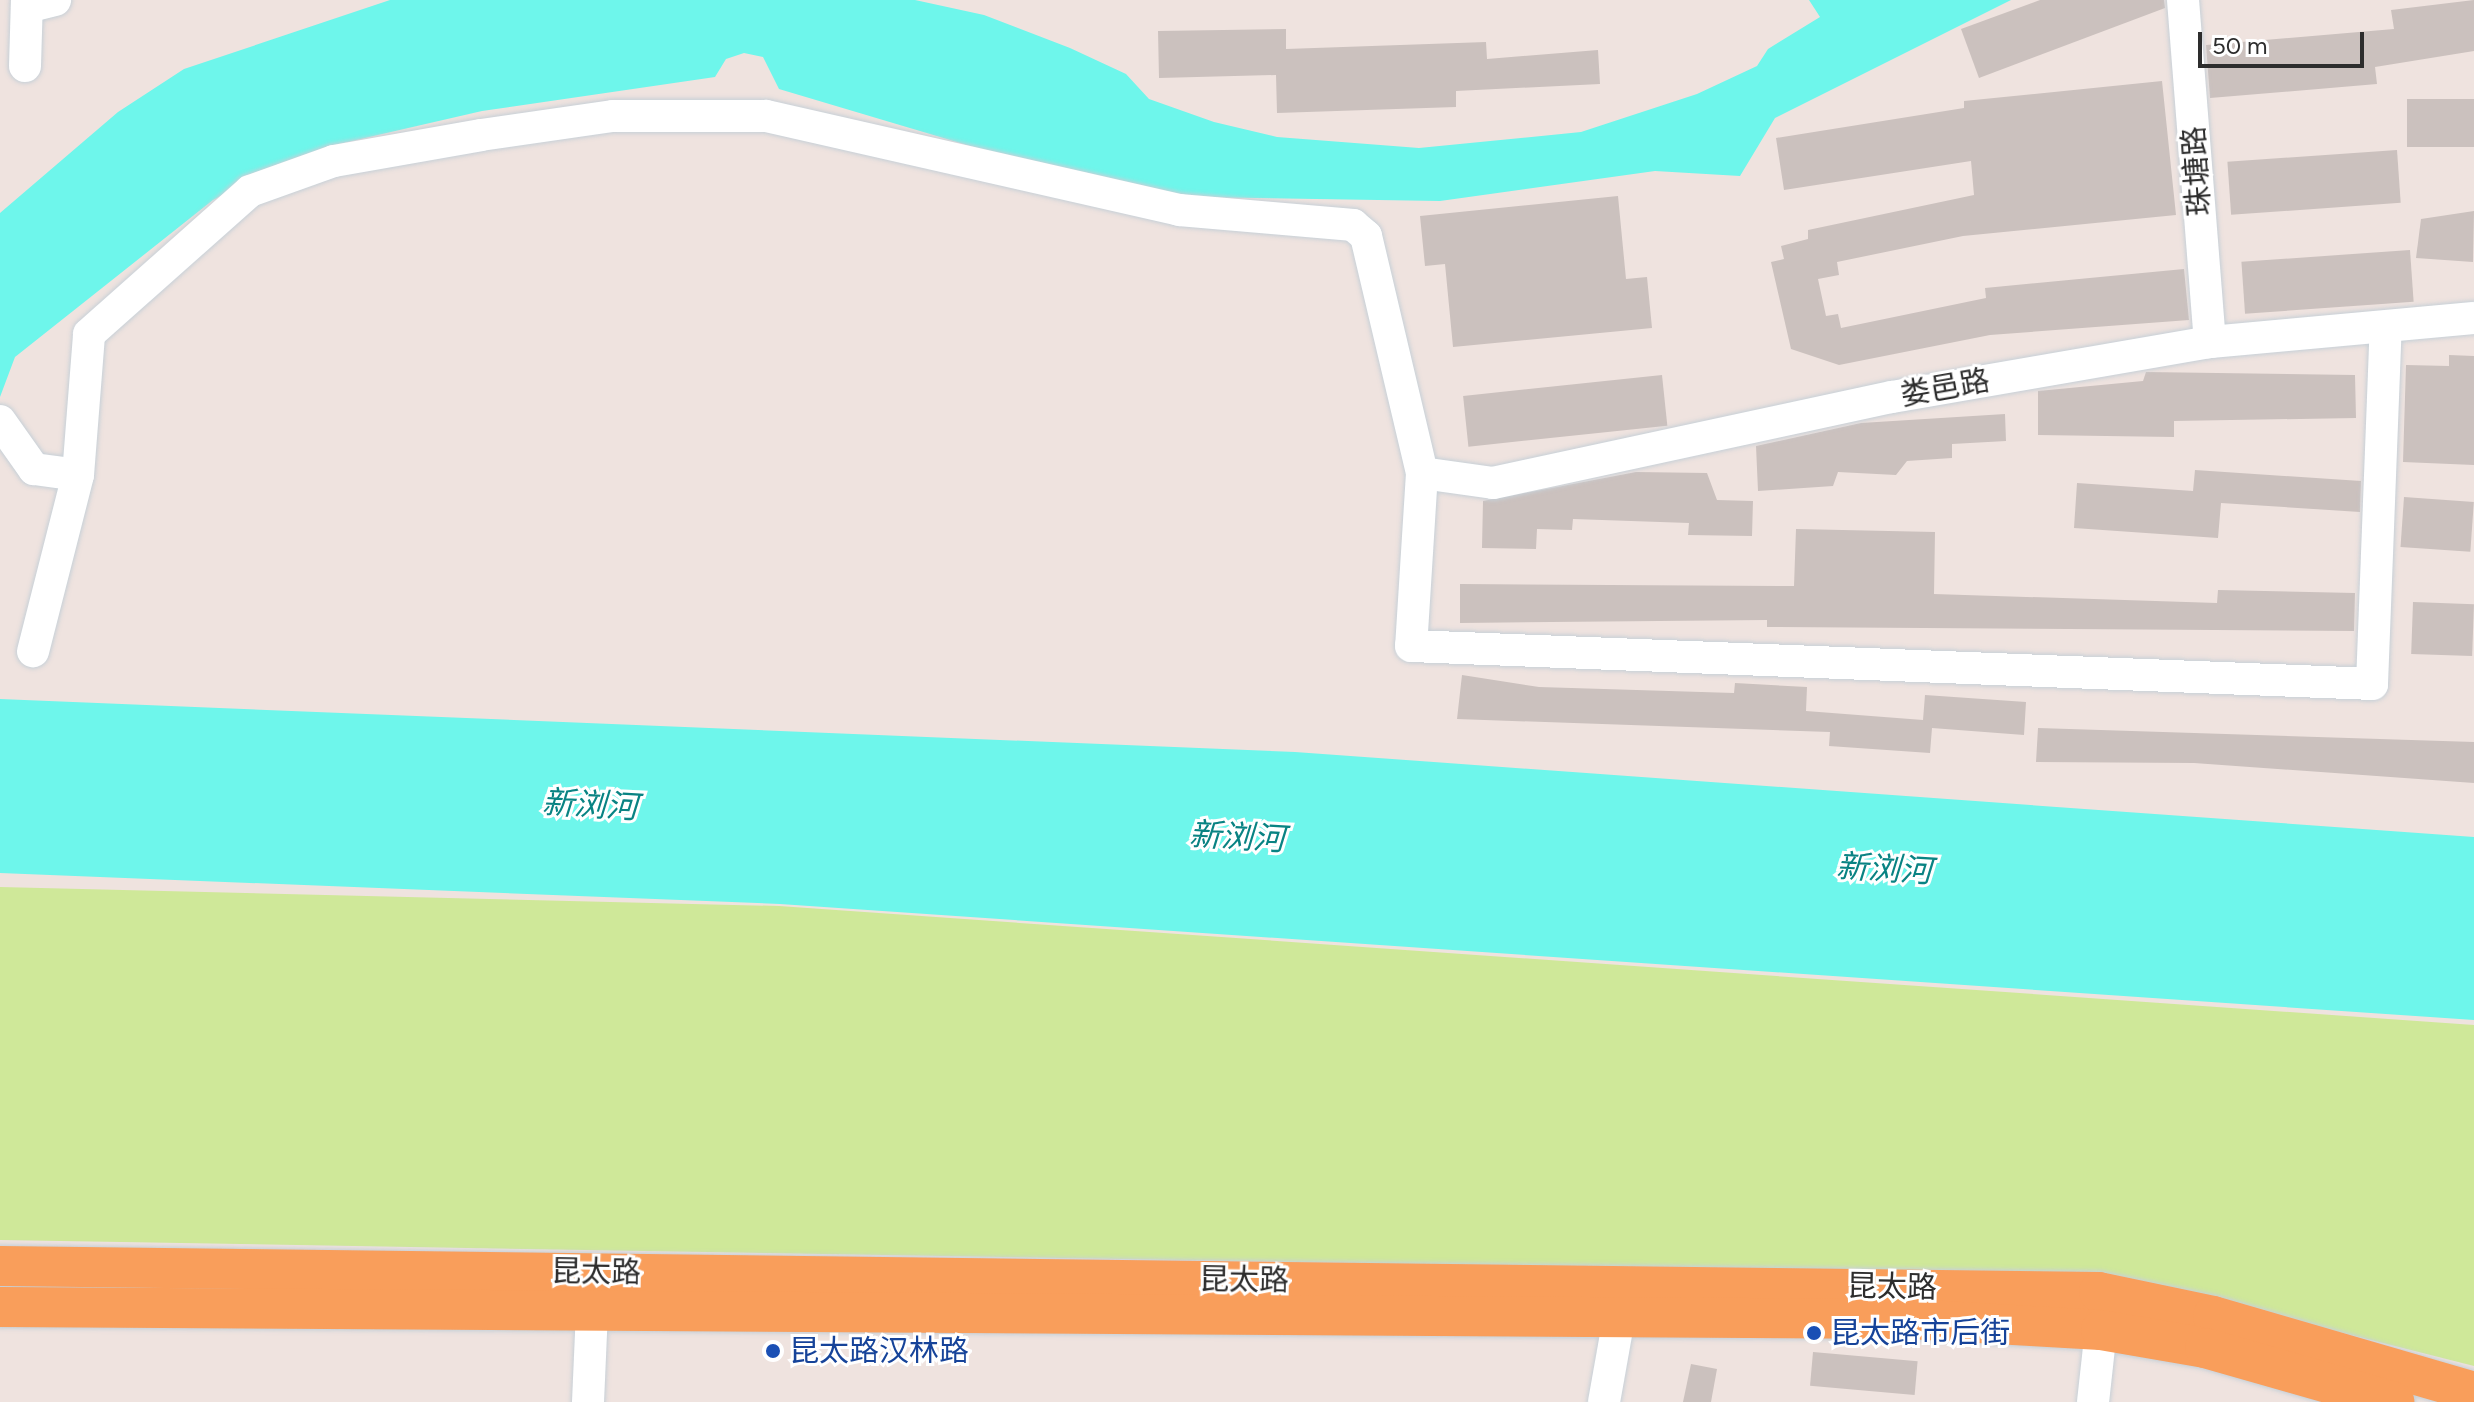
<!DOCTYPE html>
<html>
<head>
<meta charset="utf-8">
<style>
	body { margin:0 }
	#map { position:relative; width:2474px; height:1402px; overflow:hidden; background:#efe3df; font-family:Figtree,"Noto Sans SC",sans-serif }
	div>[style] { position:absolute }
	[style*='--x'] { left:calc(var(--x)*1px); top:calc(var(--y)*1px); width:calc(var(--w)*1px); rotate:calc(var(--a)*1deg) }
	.green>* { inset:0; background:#cfe899 }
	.water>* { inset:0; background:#6ef6eb }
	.building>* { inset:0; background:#cbc1be; transform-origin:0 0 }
	.roads { filter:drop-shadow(0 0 2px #c7d0d7) drop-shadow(0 0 2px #c7d0d7) }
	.minor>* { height:32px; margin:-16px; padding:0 16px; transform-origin:16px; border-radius:16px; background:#fff }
	.major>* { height:40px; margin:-20px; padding:0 20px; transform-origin:20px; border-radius:20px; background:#f99e5b }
	.dots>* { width:22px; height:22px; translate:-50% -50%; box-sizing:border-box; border:4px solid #fff; border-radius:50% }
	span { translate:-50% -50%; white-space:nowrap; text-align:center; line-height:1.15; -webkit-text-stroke:6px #fff; paint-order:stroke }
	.street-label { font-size:30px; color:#2d2d2d }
	.transit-label { font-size:30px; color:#164399 }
	.left { translate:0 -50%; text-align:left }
	.water-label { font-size:32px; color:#098383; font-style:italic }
	.scale { position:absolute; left:2198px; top:32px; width:166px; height:36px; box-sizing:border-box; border:4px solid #2d2d2d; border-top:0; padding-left:10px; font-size:24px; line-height:28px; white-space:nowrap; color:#2d2d2d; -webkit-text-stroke:6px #fff; paint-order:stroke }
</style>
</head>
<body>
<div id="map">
	<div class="green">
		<div style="clip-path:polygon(0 887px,779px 906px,2474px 1025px,2474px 1366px,2118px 1276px,0 1240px)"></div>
	</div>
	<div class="water">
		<div style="clip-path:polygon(390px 0,915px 0,984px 15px,1070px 48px,1126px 74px,1149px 99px,1214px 122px,1277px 137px,1419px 148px,1581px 132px,1697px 94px,1757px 66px,1768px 49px,1820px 17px,1809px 0,2011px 0,1775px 118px,1740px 176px,1655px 171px,1440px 201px,1191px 197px,1044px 168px,779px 89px,763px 57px,744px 53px,726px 59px,715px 77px,482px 111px,326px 147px,267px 171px,213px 200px,15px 357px,0 397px,0 213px,118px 112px,184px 69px)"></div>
		<div style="clip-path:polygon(0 699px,1295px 752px,2474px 837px,2474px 1020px,780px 904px,0 873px)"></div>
	</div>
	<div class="building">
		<div style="clip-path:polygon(2040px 0,2164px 0,2165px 8px,1979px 78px,1961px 29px)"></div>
		<div style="clip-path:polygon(2474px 0,2474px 51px,2375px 67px,2377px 84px,2210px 98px,2206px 45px,2394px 29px,2391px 10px)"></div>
		<div style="clip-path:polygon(1286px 29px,1286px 49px,1486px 42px,1487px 59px,1598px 50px,1600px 84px,1456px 91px,1456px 107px,1277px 113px,1276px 75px,1159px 78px,1158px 31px)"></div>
		<div style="clip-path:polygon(2162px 81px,2176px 215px,1963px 236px,1837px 262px,1839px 275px,1818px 279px,1826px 316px,1838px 314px,1841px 328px,1986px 298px,1985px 288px,2184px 269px,2189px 320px,1990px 335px,1839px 365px,1791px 349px,1771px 262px,1784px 259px,1781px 246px,1808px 239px,1808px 230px,1974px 195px,1971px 161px,1784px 190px,1776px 138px,1964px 108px,1964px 101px)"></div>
		<div style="left:2474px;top:99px;width:48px;height:67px;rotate:90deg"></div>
		<div style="left:2397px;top:150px;width:53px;height:170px;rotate:86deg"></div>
		<div style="clip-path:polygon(1618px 196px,1626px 279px,1647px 277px,1652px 328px,1453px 347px,1445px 264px,1425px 266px,1420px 216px)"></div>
		<div style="clip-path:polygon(2474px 211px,2473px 262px,2416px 258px,2421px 219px)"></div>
		<div style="left:2410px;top:250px;width:52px;height:169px;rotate:86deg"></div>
		<div style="clip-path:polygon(2449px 355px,2474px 356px,2474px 465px,2403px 462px,2406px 365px,2449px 366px)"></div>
		<div style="clip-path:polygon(2146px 372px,2355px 375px,2356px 418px,2174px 421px,2174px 437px,2038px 435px,2038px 391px,2143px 381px)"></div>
		<div style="left:1662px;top:375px;width:51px;height:200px;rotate:84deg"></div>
		<div style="clip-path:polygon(2005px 414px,2006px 441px,1952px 444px,1952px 458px,1907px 461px,1896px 475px,1838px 472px,1833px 486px,1758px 491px,1756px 446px,1861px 423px)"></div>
		<div style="clip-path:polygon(2195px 470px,2361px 481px,2360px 512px,2221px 503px,2218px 538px,2074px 528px,2077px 483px,2193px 491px)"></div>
		<div style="clip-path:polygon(1636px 472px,1707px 473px,1717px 500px,1753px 501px,1752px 536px,1688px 535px,1689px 523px,1573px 519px,1572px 530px,1537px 529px,1536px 549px,1482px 548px,1483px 501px)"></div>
		<div style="left:2404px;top:497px;width:70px;height:50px;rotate:4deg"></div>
		<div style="clip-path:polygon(1796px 529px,1935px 532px,1934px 594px,2217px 603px,2218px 590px,2355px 593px,2354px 631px,1767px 627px,1767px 620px,1460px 623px,1460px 584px,1794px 586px)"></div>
		<div style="left:2413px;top:602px;width:61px;height:52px;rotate:2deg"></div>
		<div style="clip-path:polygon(1462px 675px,1539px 687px,1734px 693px,1735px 683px,1807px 687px,1806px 711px,1923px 720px,1925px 695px,2026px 702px,2024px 735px,1932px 728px,1930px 753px,1829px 746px,1830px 732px,1457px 719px)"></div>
		<div style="clip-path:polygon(2038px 728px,2474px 742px,2474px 783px,2194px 763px,2036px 762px)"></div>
		<div style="left:1813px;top:1352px;width:105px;height:34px;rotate:5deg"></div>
		<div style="clip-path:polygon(1691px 1364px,1717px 1369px,1711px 1402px,1683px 1402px)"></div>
	</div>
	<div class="roads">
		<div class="minor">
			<div style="--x:2183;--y:0;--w:343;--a:85.5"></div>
			<div style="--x:27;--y:7;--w:29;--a:-14"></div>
			<div style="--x:25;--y:66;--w:66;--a:-88.3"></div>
			<div style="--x:0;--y:421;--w:59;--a:54.7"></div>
			<div style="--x:34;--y:469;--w:44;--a:7.8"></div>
			<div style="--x:78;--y:475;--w:182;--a:104.3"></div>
			<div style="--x:1422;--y:473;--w:72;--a:8"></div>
			<div style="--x:1493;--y:483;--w:408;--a:-12.2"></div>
			<div style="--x:1892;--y:397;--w:323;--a:-9.8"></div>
			<div style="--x:2210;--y:342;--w:265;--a:-5.2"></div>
			<div style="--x:78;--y:475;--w:141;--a:-85.5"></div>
			<div style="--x:89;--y:334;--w:215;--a:-41.6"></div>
			<div style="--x:250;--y:191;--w:89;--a:-19.7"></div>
			<div style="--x:334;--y:161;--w:149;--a:-10"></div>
			<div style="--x:481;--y:135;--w:133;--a:-8.2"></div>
			<div style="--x:613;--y:116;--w:153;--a:0"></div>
			<div style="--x:766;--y:116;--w:424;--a:12.8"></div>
			<div style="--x:1179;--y:210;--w:175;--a:4.9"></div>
			<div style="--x:1353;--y:225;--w:17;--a:40"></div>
			<div style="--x:1366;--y:236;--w:244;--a:76.7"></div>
			<div style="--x:1422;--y:473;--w:173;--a:93.6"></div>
			<div style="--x:1411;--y:646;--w:962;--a:2.26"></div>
			<div style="--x:2372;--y:684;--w:357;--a:-87.8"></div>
			<div style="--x:588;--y:1402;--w:113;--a:-87.5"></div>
			<div style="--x:1604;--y:1402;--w:109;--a:-79.9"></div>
			<div style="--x:2093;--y:1402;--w:72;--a:-83.7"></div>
		</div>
		<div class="major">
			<div style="--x:0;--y:1266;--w:2099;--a:0.71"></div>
			<div style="--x:2099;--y:1292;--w:116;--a:11.9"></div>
			<div style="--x:2213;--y:1316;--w:272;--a:16.2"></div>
			<div style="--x:0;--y:1307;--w:1909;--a:0.36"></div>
			<div style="--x:1909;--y:1319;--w:192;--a:3.3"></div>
			<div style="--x:2101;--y:1330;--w:106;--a:9.8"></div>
			<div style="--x:2205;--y:1348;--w:197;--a:15.9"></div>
		</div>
	</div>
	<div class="dots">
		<div style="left:1814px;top:1333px;background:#1a4fb4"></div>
		<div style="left:773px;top:1351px;background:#1a4fb4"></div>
	</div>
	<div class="street-label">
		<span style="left:2197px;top:171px;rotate:-94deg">珠塘路</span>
		<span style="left:1945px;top:388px;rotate:-10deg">娄邑路</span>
		<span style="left:596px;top:1272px;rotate:1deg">昆太路</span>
		<span style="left:1244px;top:1280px;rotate:1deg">昆太路</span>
		<span style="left:1892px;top:1287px;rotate:1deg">昆太路</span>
	</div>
	<div class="transit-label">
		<span class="left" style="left:1830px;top:1333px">昆太路市后街</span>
		<span class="left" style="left:789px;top:1351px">昆太路汉林路</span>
	</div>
	<div class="water-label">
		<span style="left:590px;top:805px;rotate:3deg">新浏河</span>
		<span style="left:1237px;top:837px;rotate:3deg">新浏河</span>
		<span style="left:1884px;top:869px;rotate:3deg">新浏河</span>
	</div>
	<div class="scale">50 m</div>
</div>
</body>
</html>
